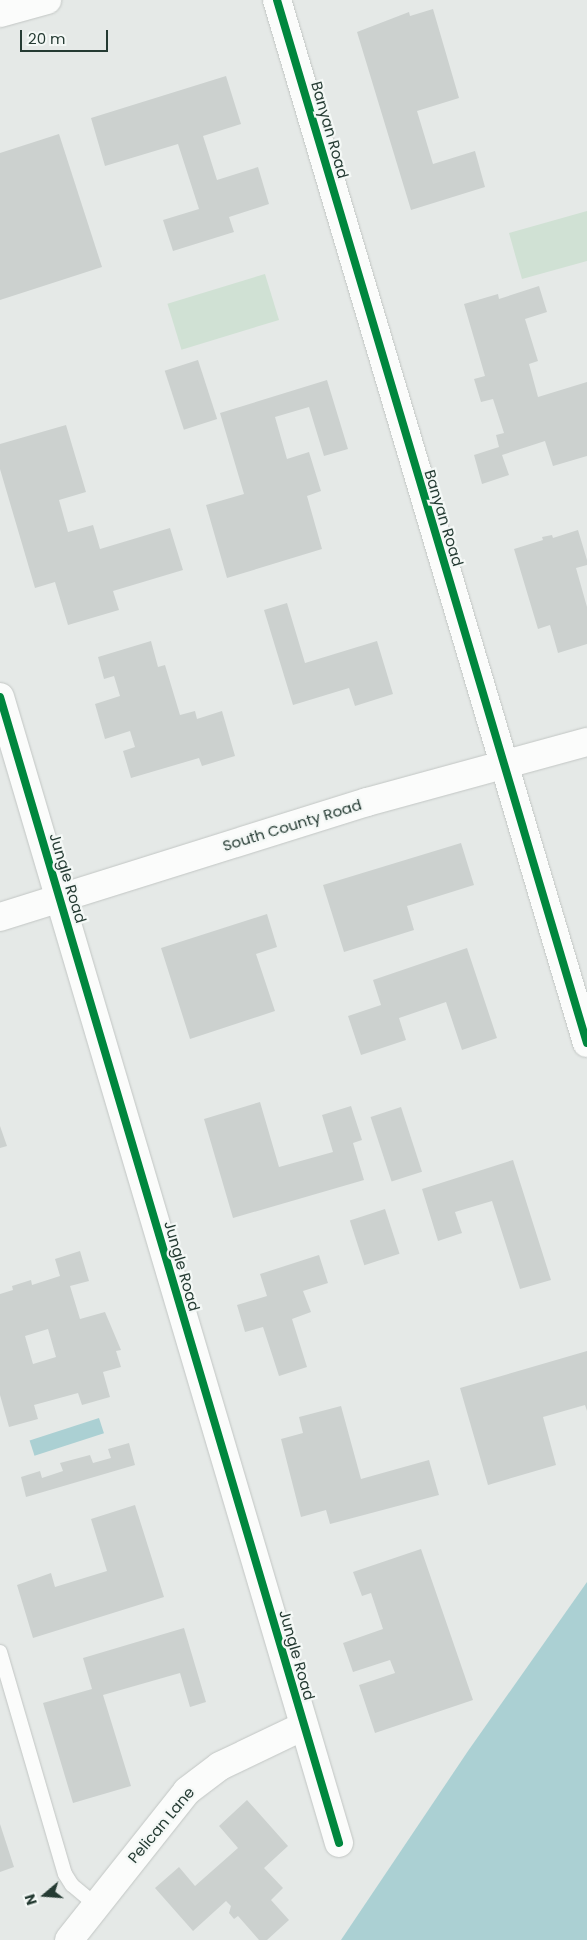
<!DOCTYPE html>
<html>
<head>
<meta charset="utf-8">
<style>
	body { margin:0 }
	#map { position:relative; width:587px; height:1940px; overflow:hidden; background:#e5e9e7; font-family:Poppins,sans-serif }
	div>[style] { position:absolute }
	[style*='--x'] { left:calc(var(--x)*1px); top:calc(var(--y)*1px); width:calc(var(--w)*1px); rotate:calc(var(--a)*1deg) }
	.green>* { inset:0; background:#d0e1d4; transform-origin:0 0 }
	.water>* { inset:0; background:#abd0d3; transform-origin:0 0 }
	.building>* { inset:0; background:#ccd1cf; transform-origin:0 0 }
	.roads { filter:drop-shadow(0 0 1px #c2c6c4) drop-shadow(0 0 1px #c2c6c4) }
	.service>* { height:14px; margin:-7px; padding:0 7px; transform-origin:7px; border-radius:7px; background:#fbfcfb }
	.minor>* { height:28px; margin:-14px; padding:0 14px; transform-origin:14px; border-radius:14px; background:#fbfcfb }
	.tertiary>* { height:28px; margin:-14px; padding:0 14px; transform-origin:14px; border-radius:14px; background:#fbfcfb }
	.secondary>* { height:28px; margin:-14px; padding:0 14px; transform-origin:14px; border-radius:14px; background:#fbfcfb }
	.cycleway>* { height:8px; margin:-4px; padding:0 4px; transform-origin:4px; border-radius:4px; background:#00873e }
	span { translate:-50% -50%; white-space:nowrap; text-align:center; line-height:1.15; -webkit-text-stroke:4.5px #f4f8f6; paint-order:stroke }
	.street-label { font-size:15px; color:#253b33 }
	.north { position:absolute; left:20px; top:1870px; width:50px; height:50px; -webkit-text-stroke:4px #f4f8f6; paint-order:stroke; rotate:252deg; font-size:14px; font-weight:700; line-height:20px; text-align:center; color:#253b33 }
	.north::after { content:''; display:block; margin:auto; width:18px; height:22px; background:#253b33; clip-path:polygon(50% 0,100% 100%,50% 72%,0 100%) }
	.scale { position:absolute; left:20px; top:30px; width:88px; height:22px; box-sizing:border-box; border:2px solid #253b33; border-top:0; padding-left:6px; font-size:15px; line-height:18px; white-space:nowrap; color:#253b33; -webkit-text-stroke:4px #f4f8f6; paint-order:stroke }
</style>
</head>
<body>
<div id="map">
	<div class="green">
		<div style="clip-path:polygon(587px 211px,587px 261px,522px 279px,509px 233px)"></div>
		<div style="left:265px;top:274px;width:48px;height:102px;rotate:73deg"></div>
	</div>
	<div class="water">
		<div style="left:99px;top:1418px;width:16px;height:73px;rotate:72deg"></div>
		<div style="clip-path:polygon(587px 1582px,587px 1940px,341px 1940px,468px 1751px)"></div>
	</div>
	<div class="building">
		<div style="clip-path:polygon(433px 9px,459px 98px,417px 111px,433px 164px,475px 151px,485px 187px,411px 210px,357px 32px,409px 12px,410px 16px)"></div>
		<div style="clip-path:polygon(226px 76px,241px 124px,203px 136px,217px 180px,258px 167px,269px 204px,229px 217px,234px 232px,173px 251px,163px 220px,199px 209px,178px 144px,105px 166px,91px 118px)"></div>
		<div style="clip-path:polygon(59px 134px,102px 267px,0 300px,0 153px)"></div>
		<div style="clip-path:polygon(539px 286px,547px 312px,525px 319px,538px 361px,529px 364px,538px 397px,587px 382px,587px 456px,553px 466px,545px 441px,502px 455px,509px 475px,482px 484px,474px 455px,499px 447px,496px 435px,504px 433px,493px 399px,481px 402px,474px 379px,485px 376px,464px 304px,498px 294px,499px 299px)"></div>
		<div style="left:198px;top:360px;width:62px;height:35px;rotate:72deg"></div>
		<div style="clip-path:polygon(327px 380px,348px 449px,324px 456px,309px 407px,275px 417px,287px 459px,309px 452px,321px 491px,307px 496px,322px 549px,227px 578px,206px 505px,244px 494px,220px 413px)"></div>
		<div style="clip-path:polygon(66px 425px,86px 492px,59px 500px,68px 532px,93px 525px,100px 549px,170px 528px,183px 570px,113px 591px,119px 610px,68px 625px,55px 582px,35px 588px,0 469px,0 444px)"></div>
		<div style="clip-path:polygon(578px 530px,587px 560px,587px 565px,576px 568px,587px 607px,587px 644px,558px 653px,550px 625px,538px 629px,514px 549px,543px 540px,542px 537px,552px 535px,553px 538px)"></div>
		<div style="clip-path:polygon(287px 603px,305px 663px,377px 641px,393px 694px,355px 706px,349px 688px,293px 705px,264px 610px)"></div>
		<div style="clip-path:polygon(151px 641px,158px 667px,165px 665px,180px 715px,195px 711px,197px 719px,222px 711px,235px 756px,202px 766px,199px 758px,131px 778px,123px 751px,135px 747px,130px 731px,105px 739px,95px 704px,120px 696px,114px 676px,104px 679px,98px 657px)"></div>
		<div style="clip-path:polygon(461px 843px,474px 885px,407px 906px,414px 930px,344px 952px,323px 885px)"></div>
		<div style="clip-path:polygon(267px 914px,277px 947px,256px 954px,275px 1011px,190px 1039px,161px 948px)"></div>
		<div style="clip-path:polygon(467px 948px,497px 1038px,462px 1050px,446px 1002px,399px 1018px,406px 1040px,361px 1055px,348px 1016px,381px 1005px,373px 980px)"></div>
		<div style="clip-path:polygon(260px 1102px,279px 1167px,333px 1152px,322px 1115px,351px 1106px,362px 1140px,353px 1143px,364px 1180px,233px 1218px,204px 1119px)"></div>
		<div style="left:401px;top:1107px;width:68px;height:32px;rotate:72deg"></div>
		<div style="clip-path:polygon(0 1126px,7px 1146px,0 1148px)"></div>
		<div style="clip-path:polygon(513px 1160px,551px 1280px,520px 1289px,492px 1201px,455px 1212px,462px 1233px,438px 1241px,422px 1189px)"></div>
		<div style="left:385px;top:1209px;width:47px;height:37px;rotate:72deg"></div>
		<div style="clip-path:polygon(evenodd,80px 1251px,89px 1281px,70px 1286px,80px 1319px,105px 1312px,121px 1350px,116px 1351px,121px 1367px,103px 1372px,110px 1397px,82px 1405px,78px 1393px,34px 1405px,38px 1419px,9px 1427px,0 1395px,0 1294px,13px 1290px,12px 1286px,31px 1280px,32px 1285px,60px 1276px,55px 1259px,80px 1251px,48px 1329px,56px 1357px,33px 1364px,25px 1336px,48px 1329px)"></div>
		<div style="clip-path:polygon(319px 1255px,328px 1283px,303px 1291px,311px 1312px,292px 1319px,307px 1367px,279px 1376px,263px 1327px,245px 1332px,237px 1305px,267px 1296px,260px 1274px)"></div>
		<div style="clip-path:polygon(587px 1351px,587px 1411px,585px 1405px,543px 1417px,556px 1465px,488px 1485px,460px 1388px)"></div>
		<div style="clip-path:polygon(341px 1406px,361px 1479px,429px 1460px,439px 1495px,330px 1524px,326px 1510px,301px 1517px,281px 1439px,303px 1433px,299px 1417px)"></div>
		<div style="clip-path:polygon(129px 1443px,135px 1465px,26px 1497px,21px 1477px,40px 1471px,42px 1478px,63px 1471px,60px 1463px,90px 1455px,93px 1463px,111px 1458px,108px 1449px)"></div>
		<div style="clip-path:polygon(135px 1505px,164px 1597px,33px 1638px,17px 1585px,51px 1573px,55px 1587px,107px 1571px,91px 1519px)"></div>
		<div style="clip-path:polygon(421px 1549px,473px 1700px,375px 1733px,359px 1685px,395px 1673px,390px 1660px,353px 1672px,343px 1643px,383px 1629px,371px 1593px,362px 1596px,353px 1572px)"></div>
		<div style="clip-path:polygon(184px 1628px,206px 1702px,190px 1707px,180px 1673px,103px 1695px,131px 1786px,73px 1803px,43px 1703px,92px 1689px,83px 1658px)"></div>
		<div style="clip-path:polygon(247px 1800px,288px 1846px,264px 1868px,283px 1888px,271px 1900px,289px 1920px,267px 1940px,259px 1940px,238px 1916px,234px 1919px,229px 1913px,231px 1906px,226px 1901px,193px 1931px,155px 1888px,179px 1867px,195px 1886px,238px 1848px,219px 1826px)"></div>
		<div style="clip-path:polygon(0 1824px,14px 1867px,0 1872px)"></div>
	</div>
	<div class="roads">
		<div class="service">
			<div style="--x:0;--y:1652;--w:231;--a:73.7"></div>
			<div style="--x:65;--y:1874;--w:13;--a:58"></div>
			<div style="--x:72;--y:1885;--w:31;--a:40"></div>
		</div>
		<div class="minor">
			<div style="--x:277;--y:0;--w:1088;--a:73.45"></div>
			<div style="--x:0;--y:697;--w:1195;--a:73.52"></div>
			<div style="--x:69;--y:1940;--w:190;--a:-51.6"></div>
			<div style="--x:187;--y:1791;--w:41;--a:-37.1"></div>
			<div style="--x:220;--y:1766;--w:93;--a:-25.5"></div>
		</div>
		<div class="tertiary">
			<div style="--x:0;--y:13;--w:49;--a:-15.5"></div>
		</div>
		<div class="secondary">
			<div style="--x:0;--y:917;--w:385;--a:-17.4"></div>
			<div style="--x:367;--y:802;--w:228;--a:-15.3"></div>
		</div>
	</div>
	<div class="cycleway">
		<div style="--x:277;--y:0;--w:1088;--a:73.45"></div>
		<div style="--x:0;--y:697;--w:1195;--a:73.52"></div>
	</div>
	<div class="street-label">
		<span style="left:330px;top:130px;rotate:74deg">Banyan Road</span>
		<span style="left:444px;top:518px;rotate:73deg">Banyan Road</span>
		<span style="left:292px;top:825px;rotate:-17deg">South County Road</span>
		<span style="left:68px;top:878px;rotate:73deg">Jungle Road</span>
		<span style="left:182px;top:1266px;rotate:74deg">Jungle Road</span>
		<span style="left:297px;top:1655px;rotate:74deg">Jungle Road</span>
		<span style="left:161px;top:1825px;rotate:-50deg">Pelican Lane</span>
	</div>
	<div class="north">N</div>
	<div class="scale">20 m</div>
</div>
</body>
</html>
